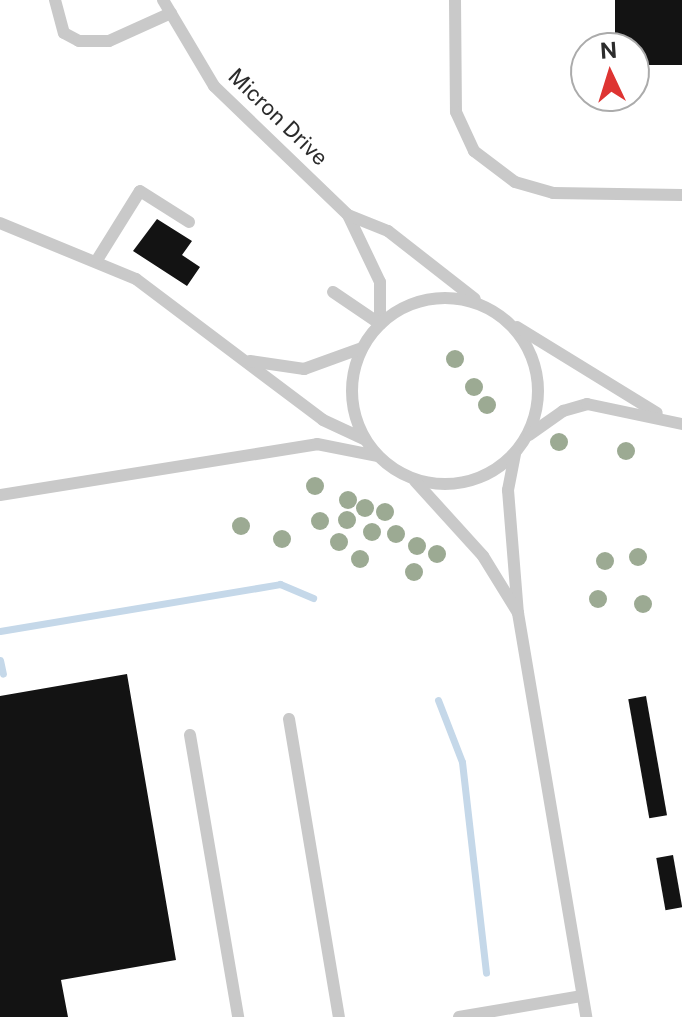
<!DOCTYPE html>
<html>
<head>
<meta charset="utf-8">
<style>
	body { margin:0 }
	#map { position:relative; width:682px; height:1017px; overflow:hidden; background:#fff; font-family:"Public Sans",sans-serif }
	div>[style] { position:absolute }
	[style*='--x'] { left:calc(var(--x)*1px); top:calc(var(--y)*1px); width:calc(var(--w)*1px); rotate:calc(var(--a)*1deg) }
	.stream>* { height:7px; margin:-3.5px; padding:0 3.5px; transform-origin:3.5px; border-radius:3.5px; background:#c5d8e9 }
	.building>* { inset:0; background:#131313; transform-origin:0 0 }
	.lane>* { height:12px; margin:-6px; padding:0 6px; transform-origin:6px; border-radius:6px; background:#c9c9c9 }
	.lane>.ring { margin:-6px; padding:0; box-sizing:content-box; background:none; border:12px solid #c9c9c9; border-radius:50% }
	.trees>* { width:18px; height:18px; margin:-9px; border-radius:50%; background:#9caa93 }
	span { translate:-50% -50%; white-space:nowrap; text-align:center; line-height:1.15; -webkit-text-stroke:8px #fff; paint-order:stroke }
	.street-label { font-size:22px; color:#2c2c2c }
	.north { position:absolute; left:570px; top:32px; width:80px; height:80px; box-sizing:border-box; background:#fff; border:2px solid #ababab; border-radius:50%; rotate:356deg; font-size:22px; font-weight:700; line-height:32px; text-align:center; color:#2c2c2c }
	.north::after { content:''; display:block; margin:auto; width:28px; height:36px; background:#de3432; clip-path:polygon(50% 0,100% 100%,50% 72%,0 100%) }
</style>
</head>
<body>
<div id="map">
	<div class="stream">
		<div style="--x:0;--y:631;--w:284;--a:-9.5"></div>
		<div style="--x:280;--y:584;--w:36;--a:23"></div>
		<div style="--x:0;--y:660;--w:14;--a:78"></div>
		<div style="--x:438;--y:700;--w:66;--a:68.8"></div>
		<div style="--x:462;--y:762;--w:212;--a:83.5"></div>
	</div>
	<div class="building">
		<div style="clip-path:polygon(615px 0,682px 0,682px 65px,634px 65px,634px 48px,615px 48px)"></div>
		<div style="clip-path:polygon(157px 219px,192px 241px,182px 255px,200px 267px,187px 286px,133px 251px)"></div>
		<div style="clip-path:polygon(127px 674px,176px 960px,61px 980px,68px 1017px,0 1017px,0 696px)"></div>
		<div style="left:646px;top:696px;width:121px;height:18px;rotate:80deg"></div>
		<div style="left:673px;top:855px;width:53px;height:17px;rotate:80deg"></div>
	</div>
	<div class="lane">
		<div style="--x:55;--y:0;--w:34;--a:75"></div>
		<div style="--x:64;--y:33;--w:17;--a:28"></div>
		<div style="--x:79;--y:41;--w:30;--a:0"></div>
		<div style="--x:109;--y:41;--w:68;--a:-24.3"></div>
		<div style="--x:163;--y:0;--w:100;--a:59.3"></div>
		<div style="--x:214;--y:86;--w:186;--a:43.9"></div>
		<div style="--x:348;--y:215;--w:74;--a:64.5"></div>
		<div style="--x:380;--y:282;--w:42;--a:90"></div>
		<div style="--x:455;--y:0;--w:112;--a:89.5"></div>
		<div style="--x:456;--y:112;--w:43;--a:65.2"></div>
		<div style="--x:474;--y:151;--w:51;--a:37.1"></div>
		<div style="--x:515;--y:182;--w:40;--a:16"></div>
		<div style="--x:553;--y:193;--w:129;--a:0.9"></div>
		<div style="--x:348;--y:215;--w:43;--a:21.8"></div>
		<div style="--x:388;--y:231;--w:110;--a:38"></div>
		<div style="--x:0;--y:223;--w:147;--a:22.4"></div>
		<div style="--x:136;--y:279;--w:234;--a:37"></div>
		<div style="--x:323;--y:420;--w:45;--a:24.9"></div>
		<div style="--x:97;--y:260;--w:81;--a:-58.1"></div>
		<div style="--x:140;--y:191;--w:58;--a:32.3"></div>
		<div style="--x:333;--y:292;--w:57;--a:34.2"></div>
		<div class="ring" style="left:352px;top:298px;width:174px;height:174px"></div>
		<div style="--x:517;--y:327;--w:164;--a:31.6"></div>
		<div style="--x:250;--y:361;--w:55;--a:8.4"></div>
		<div style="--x:304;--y:369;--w:62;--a:-19.9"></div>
		<div style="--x:529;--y:435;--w:42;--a:-35.2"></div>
		<div style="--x:563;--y:411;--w:25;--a:-16"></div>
		<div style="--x:587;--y:404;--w:97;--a:11.9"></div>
		<div style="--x:515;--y:454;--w:37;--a:101"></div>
		<div style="--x:508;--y:490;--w:123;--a:85.4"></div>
		<div style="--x:518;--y:613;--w:410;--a:80.4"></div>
		<div style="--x:415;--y:481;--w:101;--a:47.8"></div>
		<div style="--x:483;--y:556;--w:67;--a:58.4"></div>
		<div style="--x:0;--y:495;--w:321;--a:-9.1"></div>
		<div style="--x:317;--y:444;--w:61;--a:11.3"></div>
		<div style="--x:289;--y:719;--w:302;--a:80.5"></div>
		<div style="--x:190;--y:735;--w:286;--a:80.3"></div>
		<div style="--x:459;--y:1017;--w:125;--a:-9.7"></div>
	</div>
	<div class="trees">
		<div style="left:455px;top:359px"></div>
		<div style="left:474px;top:387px"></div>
		<div style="left:487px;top:405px"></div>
		<div style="left:559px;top:442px"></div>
		<div style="left:626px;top:451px"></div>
		<div style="left:315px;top:486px"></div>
		<div style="left:348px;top:500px"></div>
		<div style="left:365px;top:508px"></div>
		<div style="left:385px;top:512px"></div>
		<div style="left:347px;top:520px"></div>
		<div style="left:320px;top:521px"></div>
		<div style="left:241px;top:526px"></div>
		<div style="left:372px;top:532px"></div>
		<div style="left:396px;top:534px"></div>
		<div style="left:282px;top:539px"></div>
		<div style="left:339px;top:542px"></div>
		<div style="left:417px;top:546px"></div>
		<div style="left:437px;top:554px"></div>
		<div style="left:638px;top:557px"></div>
		<div style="left:360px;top:559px"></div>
		<div style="left:605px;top:561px"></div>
		<div style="left:414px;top:572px"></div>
		<div style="left:598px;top:599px"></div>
		<div style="left:643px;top:604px"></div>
	</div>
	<div class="street-label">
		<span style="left:278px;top:117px;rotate:44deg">Micron Drive</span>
	</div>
	<div class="north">N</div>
</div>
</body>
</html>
